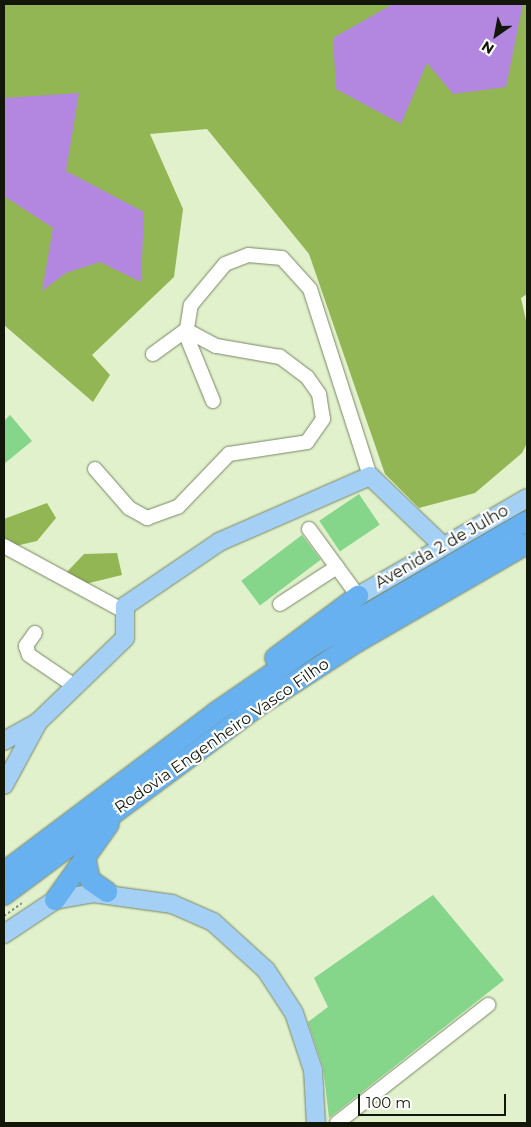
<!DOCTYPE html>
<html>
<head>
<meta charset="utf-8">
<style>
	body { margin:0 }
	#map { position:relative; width:531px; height:1127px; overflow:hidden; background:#e1f1cc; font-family:Montserrat,sans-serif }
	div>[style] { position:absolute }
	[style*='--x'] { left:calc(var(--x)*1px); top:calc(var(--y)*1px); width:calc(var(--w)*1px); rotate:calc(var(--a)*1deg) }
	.forest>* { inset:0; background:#92b654 }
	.water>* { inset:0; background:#b387df }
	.building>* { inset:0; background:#85d68b; transform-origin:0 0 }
	.path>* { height:2px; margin-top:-1px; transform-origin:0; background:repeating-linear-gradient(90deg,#879278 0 2.5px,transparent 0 5px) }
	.roads { filter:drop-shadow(0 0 1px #788664) drop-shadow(0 0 1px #788664) }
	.minor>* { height:14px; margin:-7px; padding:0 7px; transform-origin:7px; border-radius:7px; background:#fff }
	.major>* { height:18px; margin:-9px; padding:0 9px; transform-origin:9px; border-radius:9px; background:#a4d0f6 }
	.highway>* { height:20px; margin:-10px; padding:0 10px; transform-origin:10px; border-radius:10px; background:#67b1f0 }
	span { translate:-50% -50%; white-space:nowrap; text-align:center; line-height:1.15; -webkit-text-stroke:4.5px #fff; paint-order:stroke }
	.street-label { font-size:16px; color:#12170a }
	.frame { position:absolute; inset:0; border:5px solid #12170a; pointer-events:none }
	.north { position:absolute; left:471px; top:10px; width:50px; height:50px; -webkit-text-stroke:4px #fff; paint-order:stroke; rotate:213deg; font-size:14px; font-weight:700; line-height:20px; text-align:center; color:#12170a }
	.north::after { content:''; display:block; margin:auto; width:18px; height:22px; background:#12170a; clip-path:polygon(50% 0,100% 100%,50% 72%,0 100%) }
	.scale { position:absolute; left:358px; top:1094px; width:148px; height:22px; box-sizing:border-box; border:2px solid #12170a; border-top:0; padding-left:6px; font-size:15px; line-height:18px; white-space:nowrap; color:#12170a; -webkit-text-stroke:4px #fff; paint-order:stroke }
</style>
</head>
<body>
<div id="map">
	<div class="forest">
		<div style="clip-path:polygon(4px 4px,527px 4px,527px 294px,521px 298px,527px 325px,527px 443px,522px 453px,475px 493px,419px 508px,385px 474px,309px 254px,207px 129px,150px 134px,183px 209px,174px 277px,92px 355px,110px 375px,93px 402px,4px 325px)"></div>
		<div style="clip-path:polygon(47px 503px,56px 518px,37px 541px,11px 547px,4px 540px,4px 519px)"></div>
		<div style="clip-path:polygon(117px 553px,122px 575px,85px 584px,65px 574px,84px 554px)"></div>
	</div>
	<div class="water">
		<div style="clip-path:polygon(393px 4px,523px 4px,506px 87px,453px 94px,427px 63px,401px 124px,336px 89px,333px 38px)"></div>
		<div style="clip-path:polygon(79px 93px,66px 171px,144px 212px,141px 282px,100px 262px,66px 273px,42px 291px,53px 228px,4px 196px,4px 98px)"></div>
	</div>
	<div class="building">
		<div style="clip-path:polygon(10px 415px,32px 441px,4px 464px,4px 421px)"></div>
		<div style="left:359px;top:494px;width:37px;height:48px;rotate:56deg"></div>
		<div style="left:302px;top:535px;width:31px;height:76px;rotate:53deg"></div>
		<div style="clip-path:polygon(433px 895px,504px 980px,329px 1118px,323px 1067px,308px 1022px,328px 1007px,314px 978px)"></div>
	</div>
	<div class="path">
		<div style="--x:4;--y:916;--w:22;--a:-36"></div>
	</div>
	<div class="roads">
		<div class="minor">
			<div style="--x:213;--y:401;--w:71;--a:-112.2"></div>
			<div style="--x:186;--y:335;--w:30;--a:-81"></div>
			<div style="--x:191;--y:305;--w:53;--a:-50.3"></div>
			<div style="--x:225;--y:264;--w:25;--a:-21"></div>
			<div style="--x:248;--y:255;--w:34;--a:5"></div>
			<div style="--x:282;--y:258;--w:42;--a:47.9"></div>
			<div style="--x:310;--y:289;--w:196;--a:72.2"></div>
			<div style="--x:95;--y:469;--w:52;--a:48.9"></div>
			<div style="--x:129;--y:508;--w:21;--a:29"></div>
			<div style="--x:147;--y:518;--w:33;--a:-20"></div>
			<div style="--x:178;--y:507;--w:74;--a:-46.1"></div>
			<div style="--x:229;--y:454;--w:79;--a:-8.7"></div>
			<div style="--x:307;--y:442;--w:28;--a:-55"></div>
			<div style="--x:323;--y:419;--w:25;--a:-99"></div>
			<div style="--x:319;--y:394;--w:21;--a:-125"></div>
			<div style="--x:307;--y:377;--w:34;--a:-143"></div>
			<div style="--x:280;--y:357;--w:65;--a:-170.2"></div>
			<div style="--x:216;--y:346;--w:34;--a:-152"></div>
			<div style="--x:186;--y:330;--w:41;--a:144"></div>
			<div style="--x:309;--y:529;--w:83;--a:53.8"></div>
			<div style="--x:4;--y:546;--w:134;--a:28.5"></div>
			<div style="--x:280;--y:604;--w:68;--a:-33"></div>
			<div style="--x:35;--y:633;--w:16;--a:125"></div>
			<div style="--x:26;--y:646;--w:9;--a:72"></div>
			<div style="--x:29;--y:655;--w:57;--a:34.2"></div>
			<div style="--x:337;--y:1123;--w:192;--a:-38"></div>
		</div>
		<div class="major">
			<div style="--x:358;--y:596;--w:195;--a:-30.1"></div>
			<div style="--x:4;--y:741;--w:39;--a:-29"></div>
			<div style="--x:4;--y:785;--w:72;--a:-61.6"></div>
			<div style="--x:38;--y:722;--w:121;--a:-44"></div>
			<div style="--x:125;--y:638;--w:32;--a:-90"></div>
			<div style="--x:125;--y:606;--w:114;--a:-34.2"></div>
			<div style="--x:219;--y:542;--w:165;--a:-23.6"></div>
			<div style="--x:370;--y:476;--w:98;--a:43.8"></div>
			<div style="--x:4;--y:934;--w:61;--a:-33.7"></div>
			<div style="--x:55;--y:900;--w:39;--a:-10"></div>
			<div style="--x:93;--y:893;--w:80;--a:7.9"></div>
			<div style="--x:172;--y:904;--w:45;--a:23.7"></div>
			<div style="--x:213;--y:922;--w:72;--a:42.2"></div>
			<div style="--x:266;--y:970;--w:51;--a:56.9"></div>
			<div style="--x:294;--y:1013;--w:60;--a:71.6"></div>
			<div style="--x:313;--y:1070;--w:53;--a:86.8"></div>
		</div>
		<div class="highway">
			<div style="--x:275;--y:658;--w:104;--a:-36.8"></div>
			<div style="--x:86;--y:861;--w:19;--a:78"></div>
			<div style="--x:90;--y:880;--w:21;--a:35"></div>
			<div style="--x:4;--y:872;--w:266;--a:-37"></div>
			<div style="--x:216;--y:712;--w:119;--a:-34.4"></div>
			<div style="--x:314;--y:645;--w:246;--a:-30.2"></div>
			<div style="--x:4;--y:895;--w:319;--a:-36.6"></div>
			<div style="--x:260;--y:705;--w:116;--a:-33"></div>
			<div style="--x:357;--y:642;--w:196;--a:-30"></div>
			<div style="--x:55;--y:900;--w:93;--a:-54.6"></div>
		</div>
	</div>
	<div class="street-label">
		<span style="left:442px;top:547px;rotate:-30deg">Avenida 2 de Julho</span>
		<span style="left:222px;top:736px;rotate:-35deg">Rodovia Engenheiro Vasco Filho</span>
	</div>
	<div class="frame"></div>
	<div class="north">N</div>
	<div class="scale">100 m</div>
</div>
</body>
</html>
